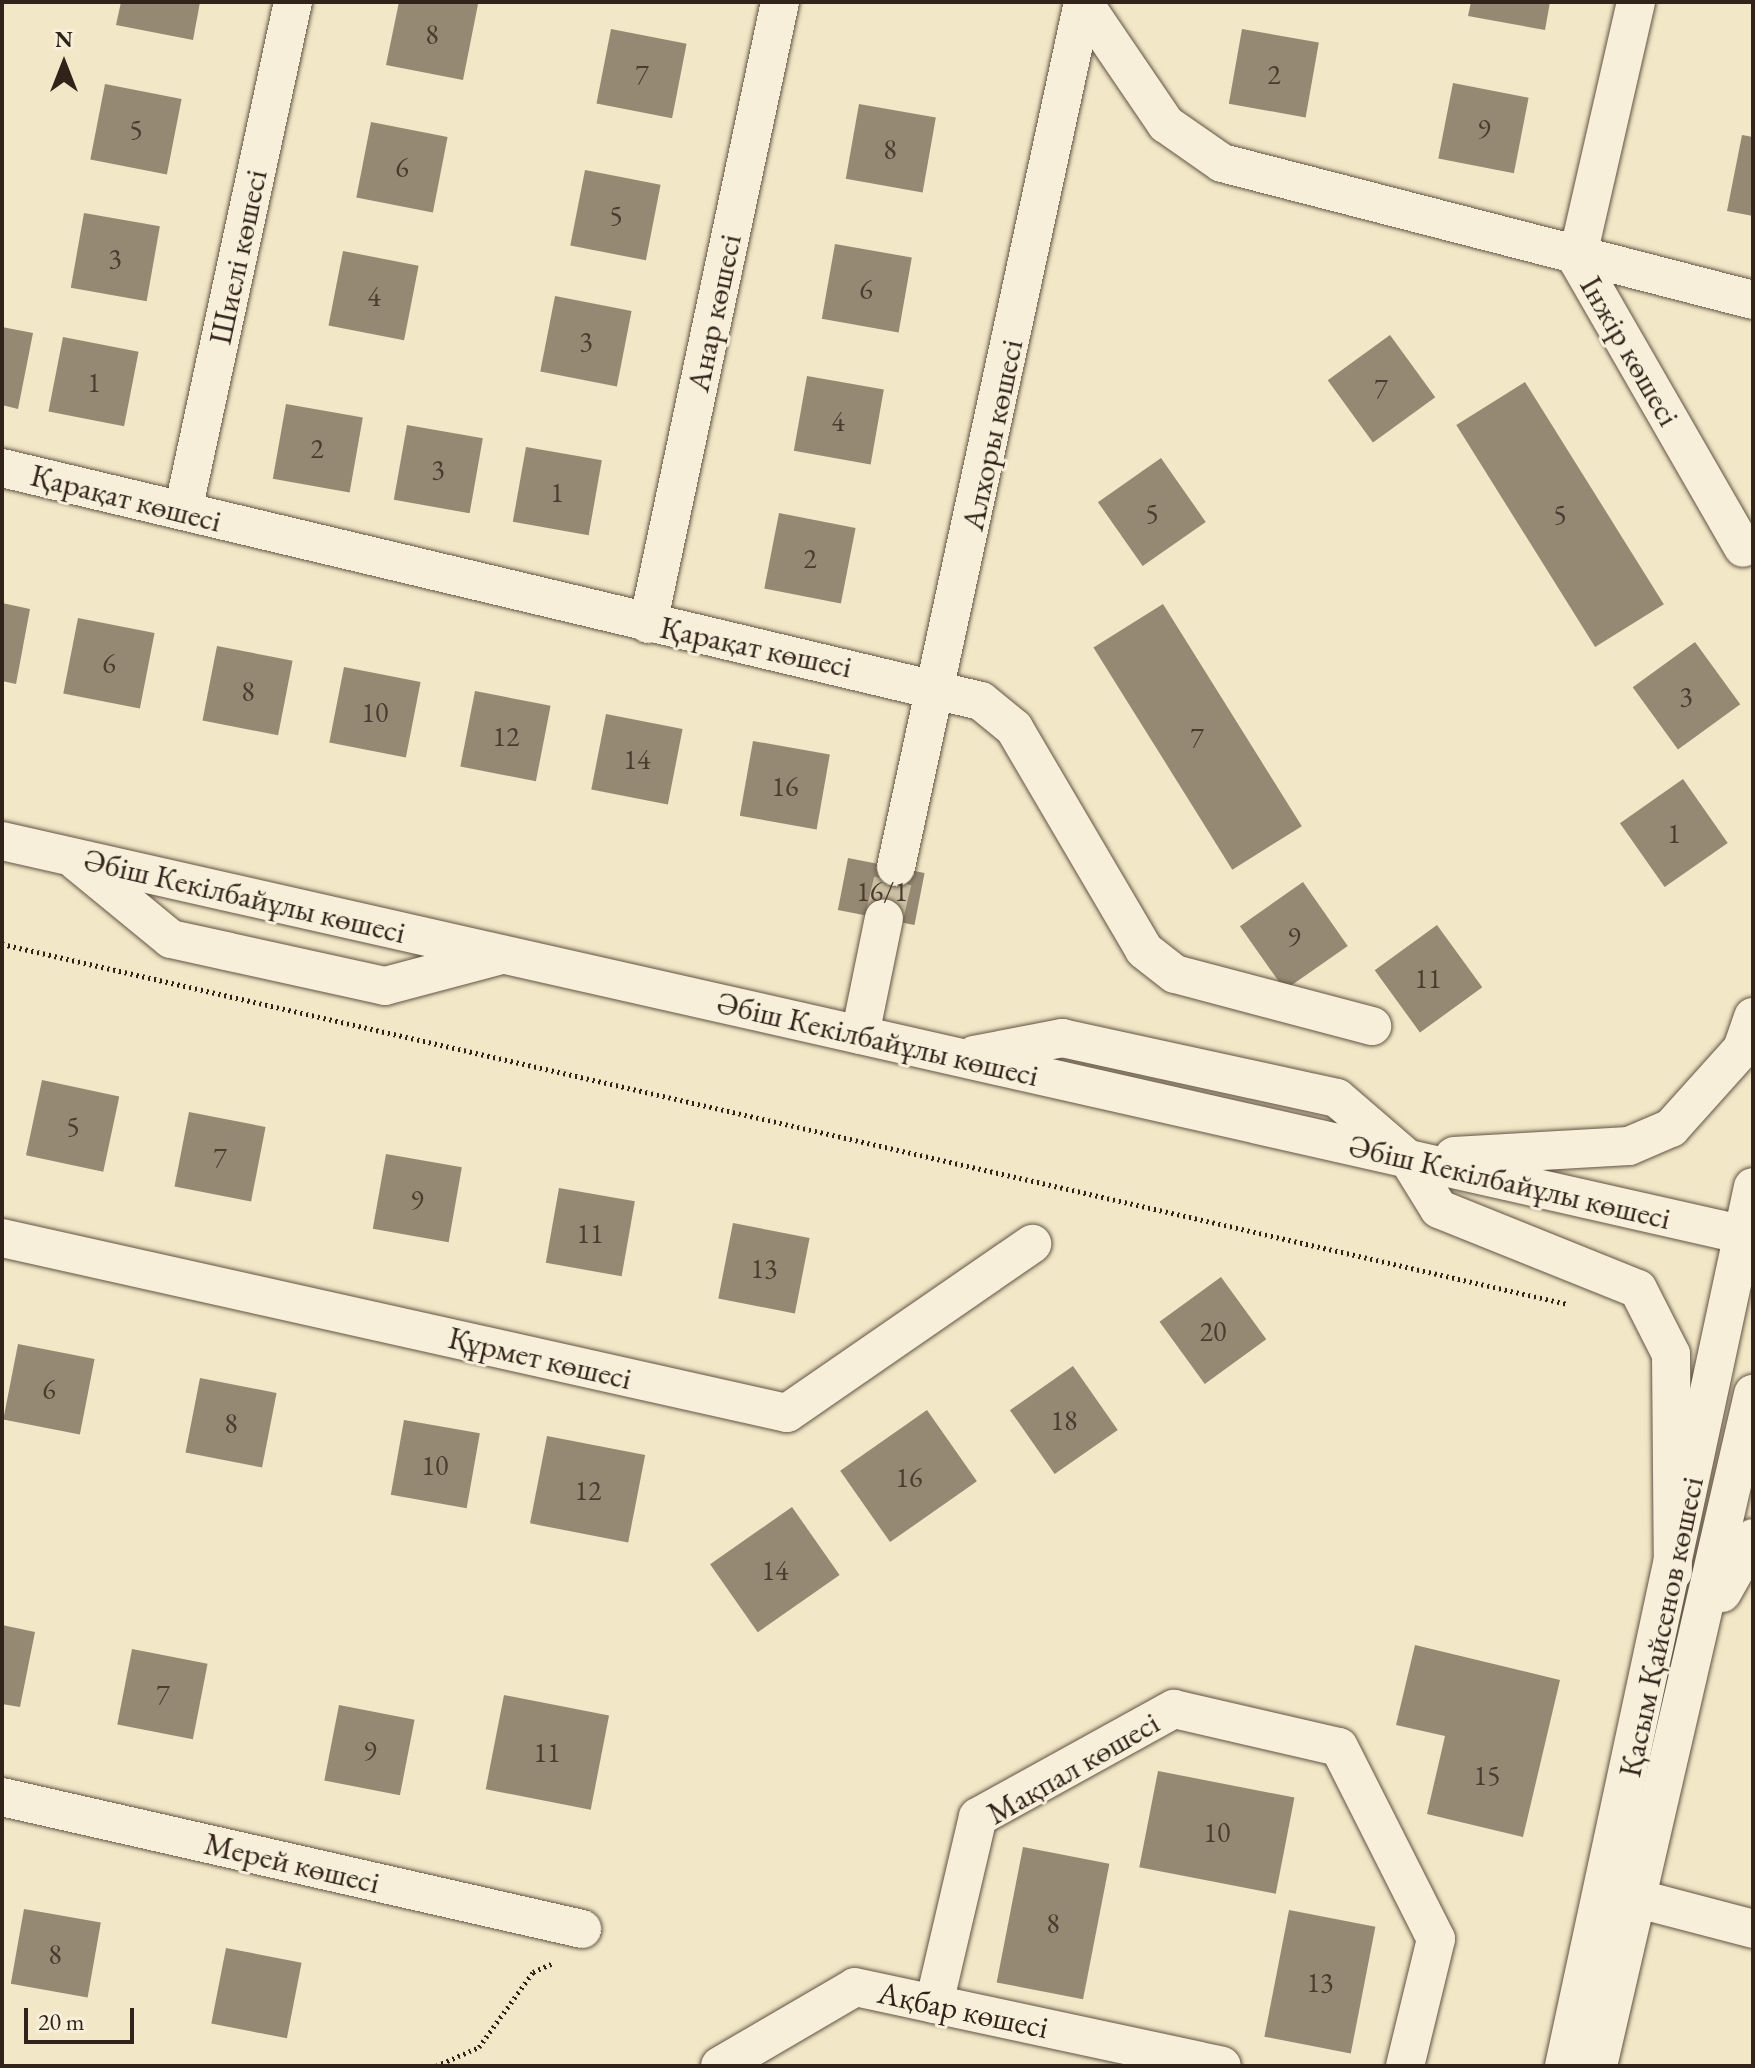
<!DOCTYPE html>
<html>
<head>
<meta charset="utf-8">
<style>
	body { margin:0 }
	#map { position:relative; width:1755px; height:2068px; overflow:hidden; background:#f2e7c6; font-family:"EB Garamond",serif }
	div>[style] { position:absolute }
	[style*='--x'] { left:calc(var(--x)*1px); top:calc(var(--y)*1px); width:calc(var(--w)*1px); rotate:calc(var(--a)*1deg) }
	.building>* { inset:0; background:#968973; transform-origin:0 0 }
	.minor-tunnel>* { height:38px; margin-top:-19px; transform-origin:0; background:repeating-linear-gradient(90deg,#ccc0a4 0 38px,transparent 0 57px) }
	.path>* { height:5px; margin-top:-2.5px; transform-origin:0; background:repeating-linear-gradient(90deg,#32231a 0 2px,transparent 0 6px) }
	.roads { filter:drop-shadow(0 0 2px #625445) drop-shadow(0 0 2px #625445) }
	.minor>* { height:38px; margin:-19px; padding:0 19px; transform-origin:19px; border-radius:19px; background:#f7efda }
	span { translate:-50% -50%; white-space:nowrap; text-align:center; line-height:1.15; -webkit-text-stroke:6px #f7efda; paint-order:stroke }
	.number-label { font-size:28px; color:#4b3c30 }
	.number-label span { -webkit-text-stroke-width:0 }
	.street-label { font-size:32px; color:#32231a }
	.frame { position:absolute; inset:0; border:4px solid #32231a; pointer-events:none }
	.north { position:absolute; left:24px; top:24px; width:80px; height:80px; -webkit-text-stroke:6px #f7efda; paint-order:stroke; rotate:0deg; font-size:22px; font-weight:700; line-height:32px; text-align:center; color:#32231a }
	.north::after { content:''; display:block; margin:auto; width:28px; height:36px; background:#32231a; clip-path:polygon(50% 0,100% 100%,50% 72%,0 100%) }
	.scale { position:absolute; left:24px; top:2008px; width:110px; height:36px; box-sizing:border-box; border:4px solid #32231a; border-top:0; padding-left:10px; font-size:24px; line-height:28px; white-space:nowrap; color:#32231a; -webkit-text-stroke:6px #f7efda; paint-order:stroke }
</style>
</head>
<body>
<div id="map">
	<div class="building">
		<div style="clip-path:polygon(121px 2px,200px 2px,193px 40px,116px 25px)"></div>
		<div style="clip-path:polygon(399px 2px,478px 4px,463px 80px,386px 65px)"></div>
		<div style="clip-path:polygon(1471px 2px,1550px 2px,1545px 30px,1468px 16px)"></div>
		<div style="left:611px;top:29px;width:77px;height:76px;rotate:11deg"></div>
		<div style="left:1242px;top:29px;width:78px;height:76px;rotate:10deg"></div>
		<div style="left:1453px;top:83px;width:77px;height:77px;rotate:11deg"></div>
		<div style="left:105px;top:84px;width:78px;height:77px;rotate:11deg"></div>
		<div style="left:859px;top:104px;width:78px;height:76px;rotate:10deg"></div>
		<div style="left:371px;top:122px;width:78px;height:77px;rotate:11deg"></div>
		<div style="clip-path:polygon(1742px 135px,1753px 137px,1753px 216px,1727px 211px)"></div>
		<div style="left:585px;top:170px;width:77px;height:77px;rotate:11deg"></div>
		<div style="left:84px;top:213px;width:77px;height:76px;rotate:10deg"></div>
		<div style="left:835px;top:244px;width:78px;height:76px;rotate:10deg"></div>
		<div style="left:343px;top:251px;width:77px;height:76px;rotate:11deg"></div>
		<div style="left:555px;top:296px;width:78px;height:77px;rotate:11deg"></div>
		<div style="clip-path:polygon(2px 327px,33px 333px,18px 409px,2px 405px)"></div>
		<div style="left:1390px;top:335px;width:77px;height:77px;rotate:54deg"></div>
		<div style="left:63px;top:337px;width:77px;height:76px;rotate:11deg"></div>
		<div style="left:807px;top:376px;width:78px;height:76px;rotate:10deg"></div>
		<div style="left:1525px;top:382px;width:262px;height:81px;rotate:58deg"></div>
		<div style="left:286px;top:404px;width:78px;height:76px;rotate:10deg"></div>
		<div style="left:407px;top:425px;width:77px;height:76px;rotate:10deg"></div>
		<div style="left:526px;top:447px;width:77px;height:76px;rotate:10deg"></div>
		<div style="left:1161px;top:458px;width:78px;height:77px;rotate:55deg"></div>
		<div style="left:779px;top:513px;width:78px;height:77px;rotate:11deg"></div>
		<div style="clip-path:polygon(2px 603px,30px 609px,16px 684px,2px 681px)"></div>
		<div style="left:1163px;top:604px;width:262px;height:82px;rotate:58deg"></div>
		<div style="left:78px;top:618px;width:78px;height:77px;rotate:11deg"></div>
		<div style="left:1695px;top:642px;width:77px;height:77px;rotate:54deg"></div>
		<div style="left:217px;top:646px;width:77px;height:76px;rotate:11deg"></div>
		<div style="left:344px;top:667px;width:78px;height:77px;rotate:11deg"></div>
		<div style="left:475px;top:691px;width:77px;height:77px;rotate:11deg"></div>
		<div style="left:606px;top:714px;width:78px;height:77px;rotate:11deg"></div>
		<div style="left:753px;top:741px;width:78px;height:76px;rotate:10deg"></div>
		<div style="left:1683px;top:779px;width:78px;height:77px;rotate:55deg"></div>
		<div style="left:848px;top:858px;width:78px;height:53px;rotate:11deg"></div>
		<div style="left:1303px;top:882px;width:78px;height:77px;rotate:55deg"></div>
		<div style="left:1437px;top:925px;width:77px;height:77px;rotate:54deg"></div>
		<div style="left:42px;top:1080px;width:79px;height:77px;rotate:12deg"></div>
		<div style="left:189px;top:1112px;width:78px;height:76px;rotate:11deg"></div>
		<div style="left:386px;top:1154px;width:77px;height:76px;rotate:10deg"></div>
		<div style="left:559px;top:1188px;width:77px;height:76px;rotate:10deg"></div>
		<div style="left:733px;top:1223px;width:78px;height:77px;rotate:11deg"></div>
		<div style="left:1221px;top:1277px;width:77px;height:76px;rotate:54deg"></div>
		<div style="left:18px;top:1344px;width:78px;height:77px;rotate:11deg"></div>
		<div style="left:1073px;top:1366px;width:78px;height:77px;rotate:55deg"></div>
		<div style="left:200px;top:1378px;width:78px;height:76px;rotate:11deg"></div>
		<div style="left:927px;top:1410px;width:87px;height:106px;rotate:55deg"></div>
		<div style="left:404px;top:1420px;width:77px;height:76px;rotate:10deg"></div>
		<div style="left:547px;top:1436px;width:100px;height:89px;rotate:11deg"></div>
		<div style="left:792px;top:1507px;width:83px;height:100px;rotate:55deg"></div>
		<div style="clip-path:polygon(2px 1625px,35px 1632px,20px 1707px,2px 1704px)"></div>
		<div style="clip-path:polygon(1415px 1645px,1560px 1680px,1523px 1837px,1427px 1814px,1445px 1736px,1396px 1725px)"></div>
		<div style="left:132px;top:1649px;width:77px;height:77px;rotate:11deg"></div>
		<div style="left:504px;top:1695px;width:107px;height:96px;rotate:11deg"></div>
		<div style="left:339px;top:1705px;width:77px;height:77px;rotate:11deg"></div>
		<div style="left:1158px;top:1771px;width:139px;height:98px;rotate:11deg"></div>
		<div style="left:1023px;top:1847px;width:88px;height:138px;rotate:11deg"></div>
		<div style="left:24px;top:1909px;width:78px;height:76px;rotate:10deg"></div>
		<div style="left:1289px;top:1910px;width:88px;height:129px;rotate:11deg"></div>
		<div style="left:226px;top:1948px;width:77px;height:77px;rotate:11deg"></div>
	</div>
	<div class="minor-tunnel">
		<div style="--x:884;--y:918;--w:52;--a:-76.8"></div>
	</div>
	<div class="path">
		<div style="--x:2;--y:944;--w:1607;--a:12.95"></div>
		<div style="--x:436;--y:2066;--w:47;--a:-23.8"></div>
		<div style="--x:479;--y:2047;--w:92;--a:-54.2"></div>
		<div style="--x:533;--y:1972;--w:22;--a:-24"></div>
	</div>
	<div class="roads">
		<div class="minor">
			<div style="--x:1083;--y:2;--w:148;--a:55.8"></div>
			<div style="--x:1166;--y:124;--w:68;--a:34.9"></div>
			<div style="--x:1222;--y:163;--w:548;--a:14.47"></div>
			<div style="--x:1636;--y:2;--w:264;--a:102.9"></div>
			<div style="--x:1577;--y:259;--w:333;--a:60.1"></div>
			<div style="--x:2;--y:468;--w:1006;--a:13.39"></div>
			<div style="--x:981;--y:701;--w:43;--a:39.3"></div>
			<div style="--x:1014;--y:728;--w:257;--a:59.6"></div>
			<div style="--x:1144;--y:950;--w:39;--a:38"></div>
			<div style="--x:1175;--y:974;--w:204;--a:14.8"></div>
			<div style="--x:183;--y:511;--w:521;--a:-77.81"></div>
			<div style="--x:648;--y:624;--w:636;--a:-78.02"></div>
			<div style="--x:2;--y:841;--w:1795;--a:12.74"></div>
			<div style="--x:76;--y:861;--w:123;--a:39.4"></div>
			<div style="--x:171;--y:939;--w:219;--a:12.4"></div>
			<div style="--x:385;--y:986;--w:117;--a:-14.9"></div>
			<div style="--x:896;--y:867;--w:885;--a:-77.8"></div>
			<div style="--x:860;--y:1035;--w:119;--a:-78.4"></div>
			<div style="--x:974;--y:1055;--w:90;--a:-10.9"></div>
			<div style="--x:1062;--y:1038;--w:281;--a:12.3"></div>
			<div style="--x:1337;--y:1098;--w:94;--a:40.7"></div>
			<div style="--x:1408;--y:1159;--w:59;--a:58.2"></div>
			<div style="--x:1439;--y:1209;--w:214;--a:21.9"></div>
			<div style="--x:1638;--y:1289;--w:73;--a:63.1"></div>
			<div style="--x:1671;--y:1354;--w:218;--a:89.5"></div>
			<div style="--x:1454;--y:1156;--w:175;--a:-3.3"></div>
			<div style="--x:1629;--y:1146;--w:46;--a:-23.2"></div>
			<div style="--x:1671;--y:1128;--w:106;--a:-48.1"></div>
			<div style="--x:1742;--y:1049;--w:34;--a:-71"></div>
			<div style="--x:2;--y:1238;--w:804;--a:12.57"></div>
			<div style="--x:787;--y:1413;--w:298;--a:-34.6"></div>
			<div style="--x:1722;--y:1593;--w:63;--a:-60.6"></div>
			<div style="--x:2;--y:1797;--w:595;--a:12.82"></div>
			<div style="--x:1639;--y:1899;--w:118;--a:14.7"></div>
			<div style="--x:934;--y:2004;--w:192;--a:-76.8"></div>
			<div style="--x:978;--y:1817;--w:224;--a:-28.9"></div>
			<div style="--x:1174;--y:1709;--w:169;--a:13"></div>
			<div style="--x:1339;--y:1747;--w:215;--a:63.2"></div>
			<div style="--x:1436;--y:1939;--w:131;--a:103.7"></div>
			<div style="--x:720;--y:2066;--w:156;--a:-30.3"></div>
			<div style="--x:855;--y:1987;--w:375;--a:12.1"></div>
			<div style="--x:1564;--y:2066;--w:899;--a:-77.87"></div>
			<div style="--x:1598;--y:2066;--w:690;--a:-77.01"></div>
		</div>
	</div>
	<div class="number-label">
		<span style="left:432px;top:34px">8</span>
		<span style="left:642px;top:74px">7</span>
		<span style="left:1274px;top:74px">2</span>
		<span style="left:1484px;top:128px">9</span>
		<span style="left:136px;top:129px">5</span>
		<span style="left:890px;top:149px">8</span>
		<span style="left:402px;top:167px">6</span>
		<span style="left:616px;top:215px">5</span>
		<span style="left:115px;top:258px">3</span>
		<span style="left:866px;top:289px">6</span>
		<span style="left:374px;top:296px">4</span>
		<span style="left:586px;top:341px">3</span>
		<span style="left:94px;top:382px">1</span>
		<span style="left:1381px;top:388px">7</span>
		<span style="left:838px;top:421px">4</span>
		<span style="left:317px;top:448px">2</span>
		<span style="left:438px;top:469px">3</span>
		<span style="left:557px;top:492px">1</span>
		<span style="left:1152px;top:513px">5</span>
		<span style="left:1560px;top:514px">5</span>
		<span style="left:810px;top:558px">2</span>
		<span style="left:109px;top:663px">6</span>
		<span style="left:248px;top:691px">8</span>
		<span style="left:1686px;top:696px">3</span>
		<span style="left:375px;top:712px">10</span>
		<span style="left:506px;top:736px">12</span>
		<span style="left:1197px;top:737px">7</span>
		<span style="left:637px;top:759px">14</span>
		<span style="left:785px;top:786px">16</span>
		<span style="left:1674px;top:833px">1</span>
		<span style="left:882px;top:891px">16/1</span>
		<span style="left:1294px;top:936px">9</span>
		<span style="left:1428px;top:978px">11</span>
		<span style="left:73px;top:1126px">5</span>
		<span style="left:220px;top:1157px">7</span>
		<span style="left:417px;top:1199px">9</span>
		<span style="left:590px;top:1233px">11</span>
		<span style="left:764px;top:1268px">13</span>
		<span style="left:1213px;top:1331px">20</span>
		<span style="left:49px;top:1389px">6</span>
		<span style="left:1064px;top:1420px">18</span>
		<span style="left:231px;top:1423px">8</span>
		<span style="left:435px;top:1465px">10</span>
		<span style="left:909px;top:1477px">16</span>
		<span style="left:588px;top:1490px">12</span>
		<span style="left:775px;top:1570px">14</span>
		<span style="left:163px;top:1694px">7</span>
		<span style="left:370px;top:1750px">9</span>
		<span style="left:547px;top:1752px">11</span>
		<span style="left:1487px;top:1775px">15</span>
		<span style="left:1217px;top:1832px">10</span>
		<span style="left:1053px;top:1923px">8</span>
		<span style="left:55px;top:1954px">8</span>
		<span style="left:1320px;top:1982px">13</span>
	</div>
	<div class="street-label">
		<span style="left:238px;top:257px;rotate:-78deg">Шиелі көшесі</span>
		<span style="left:714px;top:313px;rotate:-78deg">Анар көшесі</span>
		<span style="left:1630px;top:351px;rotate:60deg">Інжір көшесі</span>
		<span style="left:992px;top:435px;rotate:-78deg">Алхоры көшесі</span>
		<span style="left:126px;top:498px;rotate:14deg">Қарақат көшесі</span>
		<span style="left:756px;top:647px;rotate:12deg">Қарақат көшесі</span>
		<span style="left:245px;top:896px;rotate:13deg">Әбіш Кекілбайұлы көшесі</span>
		<span style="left:878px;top:1039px;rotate:13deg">Әбіш Кекілбайұлы көшесі</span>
		<span style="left:1510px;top:1182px;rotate:13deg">Әбіш Кекілбайұлы көшесі</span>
		<span style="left:540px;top:1358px;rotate:13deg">Құрмет көшесі</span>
		<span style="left:1661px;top:1627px;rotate:-78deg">Қасым Қайсенов көшесі</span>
		<span style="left:1073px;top:1768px;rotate:-30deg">Мақпал көшесі</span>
		<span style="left:292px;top:1863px;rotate:13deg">Мерей көшесі</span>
		<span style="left:963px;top:2010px;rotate:12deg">Ақбар көшесі</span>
	</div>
	<div class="frame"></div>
	<div class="north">N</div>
	<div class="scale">20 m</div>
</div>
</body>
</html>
